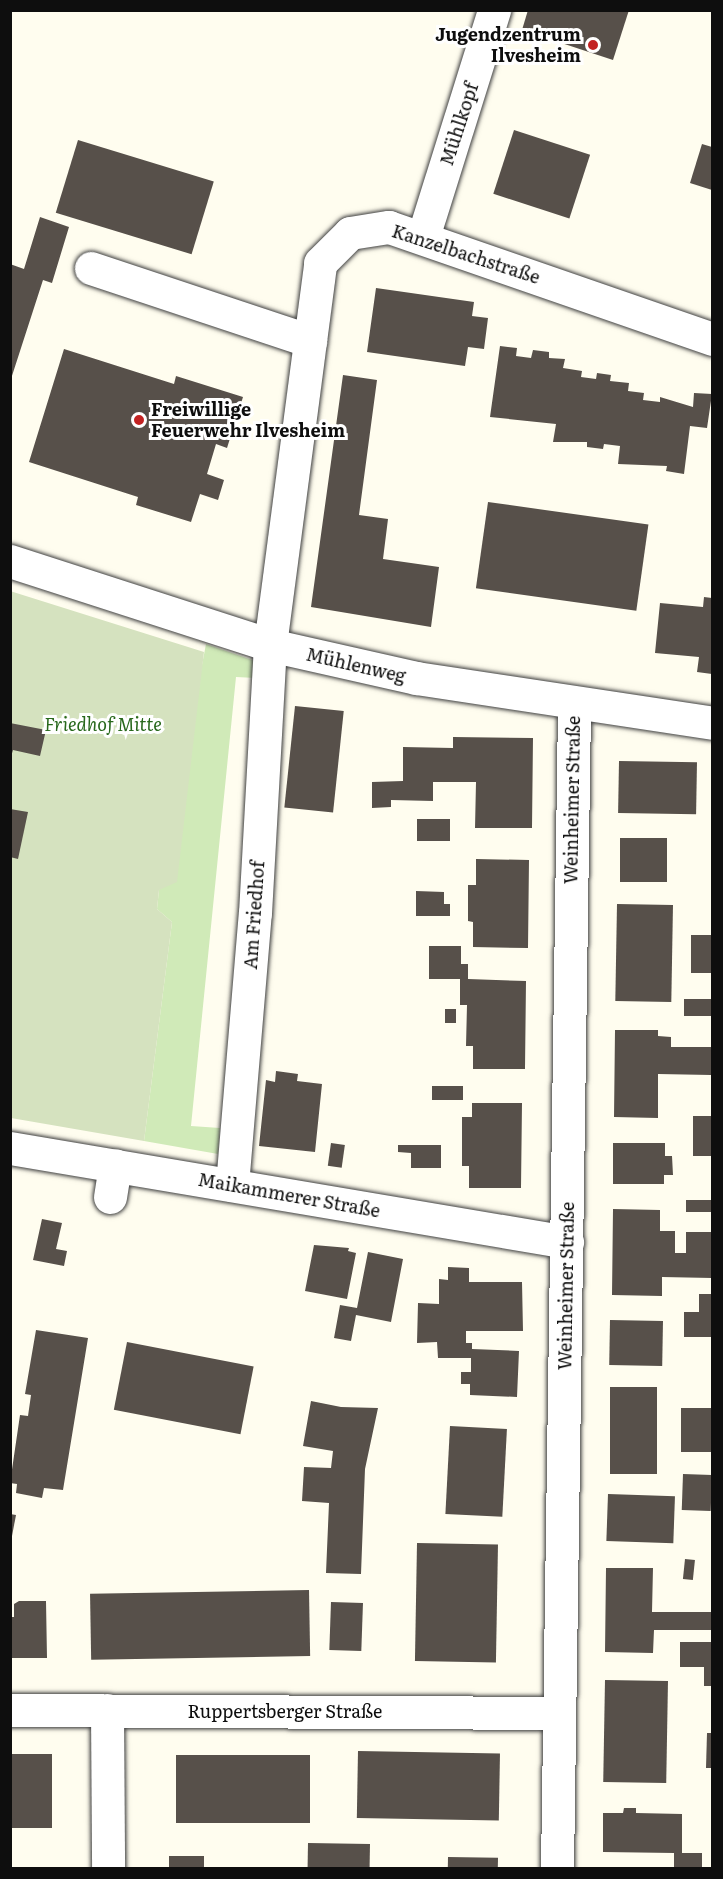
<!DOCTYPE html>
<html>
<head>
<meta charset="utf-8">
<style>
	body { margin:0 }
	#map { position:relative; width:723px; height:1879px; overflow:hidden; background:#fffdef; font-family:Literata,serif }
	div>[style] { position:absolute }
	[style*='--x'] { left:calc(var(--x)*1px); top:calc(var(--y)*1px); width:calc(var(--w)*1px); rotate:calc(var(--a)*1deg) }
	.green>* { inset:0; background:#d0eab8 }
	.cemetery>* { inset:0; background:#d5e2bf }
	.building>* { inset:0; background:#57504a; transform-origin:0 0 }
	.roads { filter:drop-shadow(0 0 2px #414141) drop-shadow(0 0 2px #414141) }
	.minor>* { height:33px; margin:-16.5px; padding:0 16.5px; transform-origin:16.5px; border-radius:16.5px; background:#fff }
	.dots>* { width:16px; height:16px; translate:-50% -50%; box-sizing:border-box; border:3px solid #fff; border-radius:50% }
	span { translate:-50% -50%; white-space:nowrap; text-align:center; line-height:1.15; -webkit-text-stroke:6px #fff; paint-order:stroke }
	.poi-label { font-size:18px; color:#0e0e0e; font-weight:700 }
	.right { translate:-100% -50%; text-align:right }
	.left { translate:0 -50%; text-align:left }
	.street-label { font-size:18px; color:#0e0e0e }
	.park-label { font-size:18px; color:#28681c; font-style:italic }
	.frame { position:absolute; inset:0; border:12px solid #0e0e0e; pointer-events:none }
</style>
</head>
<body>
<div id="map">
	<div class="green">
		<div style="clip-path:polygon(206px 644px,255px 661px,258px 678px,236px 677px,191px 1126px,220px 1128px,218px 1154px,144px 1141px,172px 922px,157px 909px,159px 890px)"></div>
	</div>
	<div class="cemetery">
		<div style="clip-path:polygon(10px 591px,204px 652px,177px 882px,159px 890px,157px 909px,172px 922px,144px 1141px,11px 1118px)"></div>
	</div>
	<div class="building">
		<div style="clip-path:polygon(528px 10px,629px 10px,613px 60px,522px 30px)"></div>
		<div style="left:514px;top:130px;width:80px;height:67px;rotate:18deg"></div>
		<div style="left:78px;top:140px;width:142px;height:76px;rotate:17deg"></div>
		<div style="clip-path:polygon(702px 144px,712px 147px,712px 190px,690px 183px)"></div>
		<div style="clip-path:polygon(40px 217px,69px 227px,52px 283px,43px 280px,10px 382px,10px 264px,24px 269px)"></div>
		<div style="clip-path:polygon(376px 288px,474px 302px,472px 316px,488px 318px,484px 349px,468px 347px,465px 366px,367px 352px)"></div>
		<div style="clip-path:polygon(500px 346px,517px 348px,516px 356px,531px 358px,533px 350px,549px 352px,549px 358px,565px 359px,563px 368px,582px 371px,581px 377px,596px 379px,597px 373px,611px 375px,610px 381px,629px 383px,628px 391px,644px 393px,643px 400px,660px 402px,660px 397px,693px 407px,694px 393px,712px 394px,707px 428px,690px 426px,684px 474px,666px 471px,667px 466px,618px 464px,620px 446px,604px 444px,603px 449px,587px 447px,587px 442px,553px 442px,556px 424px,490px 417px)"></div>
		<div style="clip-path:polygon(64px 349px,174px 384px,176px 376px,243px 397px,227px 448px,216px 444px,207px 474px,224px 480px,218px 500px,200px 494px,191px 522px,136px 505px,138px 497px,29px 462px)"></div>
		<div style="clip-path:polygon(343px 375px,377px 380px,359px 515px,388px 519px,383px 559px,439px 567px,431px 627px,311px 607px)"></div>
		<div style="left:488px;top:502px;width:162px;height:87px;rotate:8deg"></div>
		<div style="clip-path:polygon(704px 597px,712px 598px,712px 674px,697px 672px,699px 657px,655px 653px,660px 603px,703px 607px)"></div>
		<div style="left:295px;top:706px;width:49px;height:102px;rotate:6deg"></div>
		<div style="clip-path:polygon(10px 723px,46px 730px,40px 756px,13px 750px,10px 760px)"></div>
		<div style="clip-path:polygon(453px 737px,533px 738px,532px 828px,475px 828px,476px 782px,433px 782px,433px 801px,391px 800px,391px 807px,372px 808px,372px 782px,403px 781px,403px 747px,453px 748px)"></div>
		<div style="left:619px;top:761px;width:78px;height:52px;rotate:1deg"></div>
		<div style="clip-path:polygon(10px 809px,28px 812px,18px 859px,10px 857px)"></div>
		<div style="left:417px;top:819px;width:33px;height:22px"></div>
		<div style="left:620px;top:838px;width:47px;height:44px"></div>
		<div style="clip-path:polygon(476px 859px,529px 860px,528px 948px,473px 947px,473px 922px,468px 921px,468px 885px,476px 885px)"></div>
		<div style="clip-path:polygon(416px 891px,444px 892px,444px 904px,450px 904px,450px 916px,416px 916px)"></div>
		<div style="left:617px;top:904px;width:56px;height:97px;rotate:1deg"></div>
		<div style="left:691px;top:935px;width:21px;height:38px"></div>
		<div style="clip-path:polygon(429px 946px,461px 946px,461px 964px,468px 964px,468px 979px,526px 981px,525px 1069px,473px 1069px,473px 1046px,466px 1046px,467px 1005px,460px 1005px,460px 979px,429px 979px)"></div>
		<div style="left:684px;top:999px;width:28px;height:17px"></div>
		<div style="left:445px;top:1009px;width:11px;height:14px"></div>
		<div style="clip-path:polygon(615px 1030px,658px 1030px,658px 1036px,671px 1037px,671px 1047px,711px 1047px,711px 1075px,658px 1074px,658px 1118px,614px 1117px)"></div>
		<div style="clip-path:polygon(276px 1071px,298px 1074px,297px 1081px,322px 1084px,315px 1152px,259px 1146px,266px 1080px,275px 1082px)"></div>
		<div style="left:432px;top:1086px;width:31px;height:14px"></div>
		<div style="clip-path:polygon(472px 1103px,522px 1103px,521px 1188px,469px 1188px,469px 1166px,462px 1166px,462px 1117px,472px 1117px)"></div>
		<div style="left:693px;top:1116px;width:19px;height:40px"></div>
		<div style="left:331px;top:1143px;width:14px;height:23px;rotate:8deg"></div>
		<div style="clip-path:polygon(613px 1143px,665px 1143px,665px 1156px,672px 1156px,673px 1175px,664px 1175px,664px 1184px,613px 1184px)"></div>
		<div style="clip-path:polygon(398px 1145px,441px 1145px,441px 1168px,411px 1168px,411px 1153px,398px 1152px)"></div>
		<div style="left:711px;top:1200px;width:12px;height:25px;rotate:90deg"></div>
		<div style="clip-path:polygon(613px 1209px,660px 1210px,660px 1231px,675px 1231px,675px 1253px,686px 1253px,686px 1232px,712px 1232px,712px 1278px,662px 1277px,662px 1296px,612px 1295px)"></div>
		<div style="clip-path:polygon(42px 1219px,62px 1223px,56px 1249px,67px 1251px,64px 1266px,33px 1260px)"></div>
		<div style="clip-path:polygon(314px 1245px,349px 1248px,348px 1251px,356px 1253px,347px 1299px,305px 1291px)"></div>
		<div style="clip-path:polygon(368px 1252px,403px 1259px,391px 1322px,356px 1315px,351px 1341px,334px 1338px,340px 1305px,357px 1308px)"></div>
		<div style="clip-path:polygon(448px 1267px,469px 1268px,469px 1282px,522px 1282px,523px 1331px,466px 1331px,466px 1343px,472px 1343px,472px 1349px,519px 1351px,517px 1397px,470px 1395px,470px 1384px,461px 1384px,461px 1372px,471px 1372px,471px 1358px,438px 1358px,437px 1342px,417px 1343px,418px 1303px,439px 1304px,439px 1279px,448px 1280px)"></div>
		<div style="clip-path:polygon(699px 1294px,712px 1294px,712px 1337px,684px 1337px,684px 1312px,699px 1312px)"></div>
		<div style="left:610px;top:1320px;width:53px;height:45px;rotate:1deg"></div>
		<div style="clip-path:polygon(36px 1330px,88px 1338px,63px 1490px,44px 1488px,42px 1498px,16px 1493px,17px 1484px,10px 1483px,20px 1415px,28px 1416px,31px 1395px,25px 1394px)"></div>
		<div style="left:127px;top:1342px;width:129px;height:69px;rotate:11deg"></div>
		<div style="left:610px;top:1387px;width:47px;height:87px"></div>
		<div style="clip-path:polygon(311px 1401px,341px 1407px,378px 1408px,365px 1469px,361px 1574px,326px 1573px,329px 1503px,302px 1501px,304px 1467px,331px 1468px,333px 1451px,303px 1446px)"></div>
		<div style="left:681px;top:1408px;width:31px;height:44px"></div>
		<div style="left:450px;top:1426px;width:57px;height:88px;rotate:3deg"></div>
		<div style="left:683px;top:1474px;width:29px;height:36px;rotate:2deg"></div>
		<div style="left:608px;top:1494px;width:67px;height:47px;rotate:2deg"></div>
		<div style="clip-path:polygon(10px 1514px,16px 1515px,12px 1536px,10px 1536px)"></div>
		<div style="left:417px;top:1543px;width:81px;height:118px;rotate:1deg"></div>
		<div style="left:685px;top:1559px;width:10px;height:20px;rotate:6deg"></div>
		<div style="clip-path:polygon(606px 1568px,653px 1568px,652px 1612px,712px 1612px,712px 1630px,654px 1630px,653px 1653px,605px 1652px)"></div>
		<div style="left:309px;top:1590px;width:66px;height:219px;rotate:89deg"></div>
		<div style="clip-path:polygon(19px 1601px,46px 1601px,47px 1658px,10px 1658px,10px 1617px,14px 1617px,14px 1604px)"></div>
		<div style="left:331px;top:1602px;width:32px;height:48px;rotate:2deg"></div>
		<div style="clip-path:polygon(680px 1642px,712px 1642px,712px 1686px,704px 1686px,704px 1667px,680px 1667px)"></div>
		<div style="left:605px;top:1680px;width:63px;height:102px;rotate:1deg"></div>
		<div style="clip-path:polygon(707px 1733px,712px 1733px,712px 1768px,706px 1768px)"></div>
		<div style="left:358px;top:1751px;width:142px;height:67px;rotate:1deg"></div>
		<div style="left:52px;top:1754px;width:74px;height:42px;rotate:90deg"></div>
		<div style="left:176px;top:1755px;width:134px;height:68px"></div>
		<div style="clip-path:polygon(624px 1808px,636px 1808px,636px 1813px,682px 1814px,682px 1853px,702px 1853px,702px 1868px,674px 1868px,674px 1853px,603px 1852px,603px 1813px,623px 1813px)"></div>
		<div style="left:308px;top:1843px;width:62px;height:25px;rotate:1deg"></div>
		<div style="left:169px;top:1856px;width:35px;height:12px"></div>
		<div style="left:448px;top:1857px;width:50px;height:11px;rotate:1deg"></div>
	</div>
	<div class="roads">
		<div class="minor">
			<div style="--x:423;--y:237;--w:238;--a:-72.6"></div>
			<div style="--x:91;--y:268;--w:231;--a:18.4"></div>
			<div style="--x:10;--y:561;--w:273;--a:17.9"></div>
			<div style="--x:270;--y:645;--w:150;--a:12.7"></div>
			<div style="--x:416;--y:678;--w:299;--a:8.6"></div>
			<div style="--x:10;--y:1148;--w:565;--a:9.58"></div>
			<div style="--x:232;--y:1185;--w:273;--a:-85.2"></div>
			<div style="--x:255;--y:913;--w:268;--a:-86.8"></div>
			<div style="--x:270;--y:645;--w:385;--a:-82.5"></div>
			<div style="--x:320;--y:263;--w:42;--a:-45"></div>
			<div style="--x:350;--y:233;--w:39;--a:-9"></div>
			<div style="--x:389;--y:227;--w:342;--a:19.1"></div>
			<div style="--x:110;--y:1197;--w:32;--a:-81"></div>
			<div style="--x:10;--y:1710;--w:549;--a:0.31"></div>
			<div style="--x:107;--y:1710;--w:158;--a:89.6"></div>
			<div style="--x:557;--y:1868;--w:1164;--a:-89.16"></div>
		</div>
	</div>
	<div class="dots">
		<div style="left:593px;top:45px;background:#c22222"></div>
		<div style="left:139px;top:420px;background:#c22222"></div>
	</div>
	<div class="poi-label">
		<span class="right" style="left:581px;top:45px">Jugendzentrum<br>Ilvesheim</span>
		<span class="left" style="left:151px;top:420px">Freiwillige<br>Feuerwehr Ilvesheim</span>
	</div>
	<div class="street-label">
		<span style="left:459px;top:124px;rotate:-72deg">Mühlkopf</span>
		<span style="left:466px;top:254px;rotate:18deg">Kanzelbachstraße</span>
		<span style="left:356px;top:665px;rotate:13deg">Mühlenweg</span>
		<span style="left:572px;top:800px;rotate:-89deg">Weinheimer Straße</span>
		<span style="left:254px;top:915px;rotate:-86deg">Am Friedhof</span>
		<span style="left:289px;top:1195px;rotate:10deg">Maikammerer Straße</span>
		<span style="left:566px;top:1286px;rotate:-89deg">Weinheimer Straße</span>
		<span style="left:285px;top:1711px">Ruppertsberger Straße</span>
	</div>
	<div class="park-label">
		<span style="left:103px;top:724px">Friedhof Mitte</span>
	</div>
	<div class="frame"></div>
</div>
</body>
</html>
